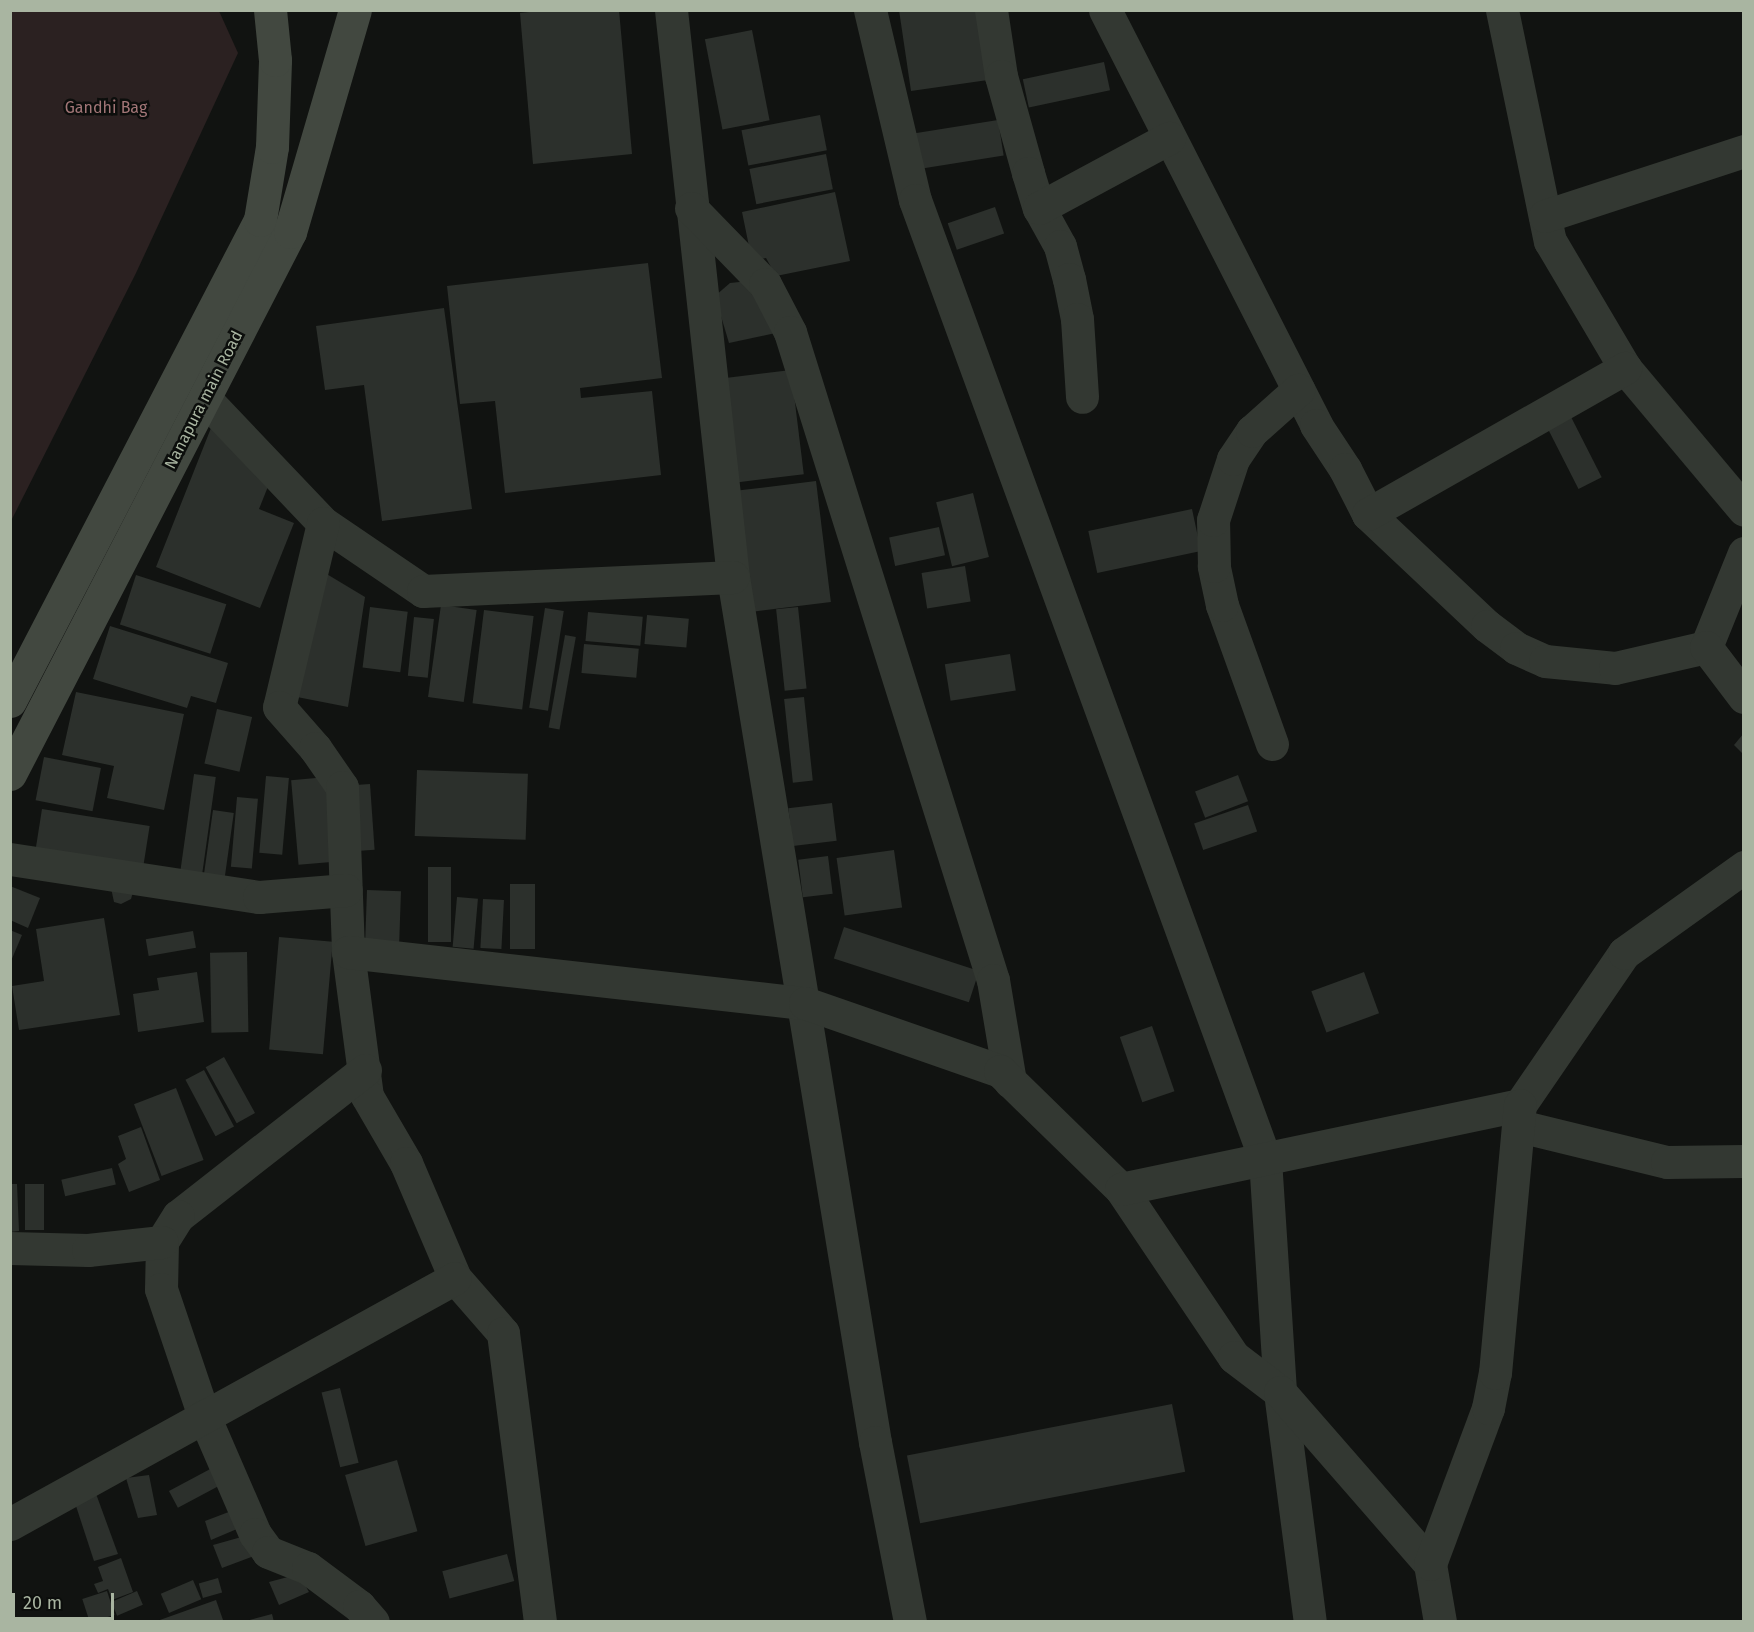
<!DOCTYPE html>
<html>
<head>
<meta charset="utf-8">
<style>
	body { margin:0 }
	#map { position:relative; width:1754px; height:1632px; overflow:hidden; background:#111311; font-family:"Fira Sans",sans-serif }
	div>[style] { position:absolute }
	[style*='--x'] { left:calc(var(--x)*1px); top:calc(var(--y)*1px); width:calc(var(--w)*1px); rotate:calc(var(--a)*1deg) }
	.green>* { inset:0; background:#2b2121 }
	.building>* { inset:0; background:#2c302c; transform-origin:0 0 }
	.street>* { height:33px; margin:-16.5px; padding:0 16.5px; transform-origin:16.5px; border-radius:16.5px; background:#333832 }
	.secondary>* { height:33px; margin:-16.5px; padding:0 16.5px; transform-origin:16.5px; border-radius:16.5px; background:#424840 }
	span { translate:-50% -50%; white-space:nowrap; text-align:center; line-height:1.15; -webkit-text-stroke:5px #0c0e0c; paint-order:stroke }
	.park-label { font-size:16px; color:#a27677 }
	.street-label { font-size:16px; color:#a9b5a1 }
	.frame { position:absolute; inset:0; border:12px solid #a9b5a1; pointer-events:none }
	.scale { position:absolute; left:12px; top:1593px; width:102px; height:27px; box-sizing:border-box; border:3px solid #a9b5a1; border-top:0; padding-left:8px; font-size:18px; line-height:21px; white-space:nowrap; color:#a9b5a1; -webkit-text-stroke:4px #0c0e0c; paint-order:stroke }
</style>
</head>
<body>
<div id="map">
	<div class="green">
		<div style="clip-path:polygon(11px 10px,219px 11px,238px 53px,136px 273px,11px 521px)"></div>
	</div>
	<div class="building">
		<div style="clip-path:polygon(547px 10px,619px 10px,632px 154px,533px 164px,520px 13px)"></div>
		<div style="clip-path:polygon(899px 10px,985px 10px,995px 79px,911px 91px)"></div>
		<div style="left:752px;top:30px;width:92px;height:48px;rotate:79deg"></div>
		<div style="left:1104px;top:62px;width:29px;height:83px;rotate:78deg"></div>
		<div style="left:820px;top:115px;width:36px;height:80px;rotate:79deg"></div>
		<div style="left:998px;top:120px;width:36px;height:84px;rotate:81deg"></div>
		<div style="left:826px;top:154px;width:36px;height:78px;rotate:79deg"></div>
		<div style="clip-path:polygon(835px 192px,850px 261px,776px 276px,766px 258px,752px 261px,742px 212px)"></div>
		<div style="left:995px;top:207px;width:28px;height:50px;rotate:71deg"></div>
		<div style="clip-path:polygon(648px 263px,662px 378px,580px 388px,581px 398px,652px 391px,661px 475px,505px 493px,495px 401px,460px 404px,447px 286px)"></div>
		<div style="clip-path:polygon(749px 281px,780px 332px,729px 343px,715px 296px,730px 283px)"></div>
		<div style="clip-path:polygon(444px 308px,472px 509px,382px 521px,364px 385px,325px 390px,316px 326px)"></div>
		<div style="left:791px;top:370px;width:105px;height:68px;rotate:83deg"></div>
		<div style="left:1569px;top:413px;width:72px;height:26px;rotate:63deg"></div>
		<div style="clip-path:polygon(211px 428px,269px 484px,259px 509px,294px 523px,260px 608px,156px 567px)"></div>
		<div style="left:816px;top:481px;width:122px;height:81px;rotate:83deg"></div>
		<div style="left:973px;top:493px;width:66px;height:38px;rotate:76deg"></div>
		<div style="left:1192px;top:509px;width:43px;height:106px;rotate:78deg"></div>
		<div style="left:939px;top:527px;width:29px;height:51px;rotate:78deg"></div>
		<div style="left:965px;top:566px;width:36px;height:44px;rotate:81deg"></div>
		<div style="clip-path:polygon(320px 570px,365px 597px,348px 707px,297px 697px)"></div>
		<div style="left:136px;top:575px;width:95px;height:52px;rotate:18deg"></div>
		<div style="left:441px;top:605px;width:36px;height:93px;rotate:8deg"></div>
		<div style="left:370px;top:607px;width:38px;height:61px;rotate:7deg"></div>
		<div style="left:798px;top:607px;width:82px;height:22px;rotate:84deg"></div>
		<div style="left:545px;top:608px;width:19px;height:101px;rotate:9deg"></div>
		<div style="left:484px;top:610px;width:50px;height:94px;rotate:7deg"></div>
		<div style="left:588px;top:612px;width:55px;height:29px;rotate:5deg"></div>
		<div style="left:647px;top:615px;width:42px;height:29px;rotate:5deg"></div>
		<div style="left:414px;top:617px;width:20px;height:59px;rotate:6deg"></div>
		<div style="clip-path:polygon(110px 626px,228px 663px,216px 703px,191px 696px,187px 708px,93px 679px)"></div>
		<div style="left:565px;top:635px;width:11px;height:94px;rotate:10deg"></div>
		<div style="left:584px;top:644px;width:55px;height:29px;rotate:5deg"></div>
		<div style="left:1010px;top:654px;width:37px;height:66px;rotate:81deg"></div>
		<div style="clip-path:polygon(76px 692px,184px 714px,164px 810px,107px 798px,114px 766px,62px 755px)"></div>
		<div style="left:804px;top:697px;width:84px;height:20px;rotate:84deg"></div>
		<div style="left:217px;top:709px;width:36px;height:56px;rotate:13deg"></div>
		<div style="clip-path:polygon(1744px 733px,1744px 755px,1734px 745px)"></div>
		<div style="left:44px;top:757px;width:58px;height:44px;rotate:11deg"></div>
		<div style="left:417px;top:770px;width:111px;height:66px;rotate:2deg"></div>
		<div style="left:194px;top:774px;width:22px;height:99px;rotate:8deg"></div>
		<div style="left:1238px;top:775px;width:28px;height:46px;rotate:69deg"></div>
		<div style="left:266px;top:776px;width:23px;height:77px;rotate:5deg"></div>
		<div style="left:327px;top:777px;width:85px;height:36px;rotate:85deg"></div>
		<div style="left:370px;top:784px;width:66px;height:18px;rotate:86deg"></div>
		<div style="left:237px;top:797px;width:21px;height:70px;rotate:5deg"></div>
		<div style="left:832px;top:803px;width:38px;height:44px;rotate:83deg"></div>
		<div style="left:1248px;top:805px;width:28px;height:57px;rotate:71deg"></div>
		<div style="left:42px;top:809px;width:109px;height:50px;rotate:9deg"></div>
		<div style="left:213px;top:810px;width:21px;height:71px;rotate:8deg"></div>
		<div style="left:894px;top:850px;width:58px;height:58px;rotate:82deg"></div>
		<div style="left:828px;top:856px;width:38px;height:30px;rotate:83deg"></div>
		<div style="left:428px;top:867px;width:23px;height:75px"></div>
		<div style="left:510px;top:884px;width:25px;height:65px"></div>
		<div style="clip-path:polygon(10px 886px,40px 898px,28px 928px,10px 920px)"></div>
		<div style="clip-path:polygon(111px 888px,133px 892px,131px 899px,121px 904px,114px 902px)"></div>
		<div style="left:367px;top:890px;width:34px;height:56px;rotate:2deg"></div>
		<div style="left:457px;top:897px;width:21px;height:50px;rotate:5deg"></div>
		<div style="left:483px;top:899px;width:21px;height:49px;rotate:3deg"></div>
		<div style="clip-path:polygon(104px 918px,120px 1015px,19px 1030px,12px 986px,44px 981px,36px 929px)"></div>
		<div style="left:844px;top:927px;width:142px;height:33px;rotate:18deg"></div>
		<div style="clip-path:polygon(10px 930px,22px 935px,11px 961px,10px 961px)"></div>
		<div style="left:193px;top:931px;width:17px;height:48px;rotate:80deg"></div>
		<div style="left:279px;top:937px;width:54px;height:113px;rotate:5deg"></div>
		<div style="left:247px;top:952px;width:80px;height:37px;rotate:89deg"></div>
		<div style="clip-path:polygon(197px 972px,204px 1022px,138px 1032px,133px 994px,159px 990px,157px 978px)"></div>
		<div style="left:1364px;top:972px;width:44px;height:56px;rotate:70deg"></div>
		<div style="left:1152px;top:1026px;width:69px;height:34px;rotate:71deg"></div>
		<div style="left:224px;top:1057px;width:64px;height:21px;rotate:61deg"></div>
		<div style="left:204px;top:1070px;width:64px;height:21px;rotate:62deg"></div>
		<div style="left:176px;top:1088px;width:77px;height:45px;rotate:69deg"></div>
		<div style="clip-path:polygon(141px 1127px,160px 1180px,129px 1192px,118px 1164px,126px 1159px,118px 1136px)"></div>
		<div style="left:112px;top:1168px;width:17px;height:52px;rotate:77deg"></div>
		<div style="clip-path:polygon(10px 1184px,17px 1184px,19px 1231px,10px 1232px)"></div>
		<div style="left:25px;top:1184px;width:19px;height:46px"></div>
		<div style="left:340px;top:1388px;width:77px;height:19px;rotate:76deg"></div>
		<div style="left:1172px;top:1404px;width:69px;height:270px;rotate:79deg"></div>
		<div style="left:397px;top:1460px;width:74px;height:54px;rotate:74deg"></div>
		<div style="left:214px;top:1467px;width:19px;height:51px;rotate:62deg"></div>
		<div style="clip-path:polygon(149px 1475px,157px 1515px,138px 1518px,126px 1478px)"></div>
		<div style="clip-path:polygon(95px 1491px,118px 1554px,94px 1561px,76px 1506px)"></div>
		<div style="clip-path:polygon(234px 1510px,244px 1526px,211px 1540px,205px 1521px)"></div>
		<div style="clip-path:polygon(245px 1536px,257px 1555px,222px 1568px,213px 1545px)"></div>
		<div style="left:507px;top:1554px;width:28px;height:67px;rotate:75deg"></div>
		<div style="clip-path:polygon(121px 1558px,133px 1592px,112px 1600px,108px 1589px,98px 1593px,94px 1584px,103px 1581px,98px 1567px)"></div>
		<div style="clip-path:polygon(299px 1574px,309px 1592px,279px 1605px,269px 1582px)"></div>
		<div style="left:218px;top:1578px;width:15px;height:20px;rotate:74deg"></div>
		<div style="left:193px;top:1580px;width:21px;height:35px;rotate:67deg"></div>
		<div style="left:107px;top:1591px;width:25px;height:26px;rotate:72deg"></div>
		<div style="left:137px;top:1591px;width:15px;height:28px;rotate:67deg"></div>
		<div style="clip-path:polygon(216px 1600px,223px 1620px,157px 1622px,157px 1621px)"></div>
		<div style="clip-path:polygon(272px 1614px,274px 1622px,246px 1622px,246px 1621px)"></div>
	</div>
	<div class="street">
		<div style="--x:671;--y:10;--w:570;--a:83.76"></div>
		<div style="--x:733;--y:577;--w:877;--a:80.68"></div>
		<div style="--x:875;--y:1442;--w:183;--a:79"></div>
		<div style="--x:870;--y:10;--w:195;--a:76.7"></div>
		<div style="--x:915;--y:200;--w:1021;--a:69.95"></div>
		<div style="--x:1265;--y:1159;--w:233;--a:86.3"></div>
		<div style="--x:1280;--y:1392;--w:232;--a:82.6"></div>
		<div style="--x:991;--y:10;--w:67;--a:81.4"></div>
		<div style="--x:1001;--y:76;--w:101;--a:74.4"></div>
		<div style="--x:1028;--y:173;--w:37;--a:73"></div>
		<div style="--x:1039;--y:208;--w:43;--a:61.1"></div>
		<div style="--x:1060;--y:246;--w:34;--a:75"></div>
		<div style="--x:1069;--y:279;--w:41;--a:78.7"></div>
		<div style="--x:1077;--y:319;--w:78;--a:86.3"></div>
		<div style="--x:1105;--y:10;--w:466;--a:63"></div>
		<div style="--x:1316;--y:425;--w:53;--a:56.6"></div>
		<div style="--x:1345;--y:469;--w:51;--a:62.9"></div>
		<div style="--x:1368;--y:514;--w:163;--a:43.3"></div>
		<div style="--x:1487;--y:626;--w:36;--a:37"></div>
		<div style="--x:1516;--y:648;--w:32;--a:24"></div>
		<div style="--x:1545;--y:661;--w:70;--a:5.7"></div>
		<div style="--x:1615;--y:668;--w:93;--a:-13"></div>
		<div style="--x:1502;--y:10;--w:236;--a:78.3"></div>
		<div style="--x:1550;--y:241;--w:147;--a:59.4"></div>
		<div style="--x:1625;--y:368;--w:185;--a:50"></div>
		<div style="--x:691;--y:208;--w:106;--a:45.8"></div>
		<div style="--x:765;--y:284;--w:54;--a:62.5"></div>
		<div style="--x:790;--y:332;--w:679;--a:72.61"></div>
		<div style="--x:993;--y:980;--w:103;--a:80.5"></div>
		<div style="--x:1039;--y:208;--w:148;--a:-28.3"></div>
		<div style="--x:1545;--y:216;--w:209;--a:-18.1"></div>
		<div style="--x:205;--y:399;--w:171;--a:46.4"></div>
		<div style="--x:323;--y:523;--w:121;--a:34.2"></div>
		<div style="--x:423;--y:591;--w:310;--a:-2.6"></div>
		<div style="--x:1368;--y:514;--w:296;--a:-29.6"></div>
		<div style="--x:323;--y:523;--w:189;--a:103.4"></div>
		<div style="--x:279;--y:707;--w:55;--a:48.7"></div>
		<div style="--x:315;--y:748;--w:47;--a:55.3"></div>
		<div style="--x:342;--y:787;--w:165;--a:87.9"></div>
		<div style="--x:348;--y:952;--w:145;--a:82.5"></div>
		<div style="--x:367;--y:1096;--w:78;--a:59.8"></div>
		<div style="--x:406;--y:1163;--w:125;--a:66.9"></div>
		<div style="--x:455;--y:1278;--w:73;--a:48.9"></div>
		<div style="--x:503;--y:1333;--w:291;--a:82.7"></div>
		<div style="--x:1744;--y:553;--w:101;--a:112"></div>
		<div style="--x:1706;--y:647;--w:63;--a:52.8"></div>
		<div style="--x:1272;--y:744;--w:148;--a:-109.8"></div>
		<div style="--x:1222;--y:605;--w:40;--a:-102"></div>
		<div style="--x:1214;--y:566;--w:46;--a:-91.2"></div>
		<div style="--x:1213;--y:520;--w:64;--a:-71.8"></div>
		<div style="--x:1233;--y:459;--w:34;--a:-56"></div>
		<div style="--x:1252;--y:431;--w:62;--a:-41.7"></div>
		<div style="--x:10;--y:859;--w:252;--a:8.7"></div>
		<div style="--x:259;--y:897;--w:87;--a:-4.6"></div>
		<div style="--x:348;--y:952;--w:460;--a:6.4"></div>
		<div style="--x:805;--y:1003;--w:207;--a:19.2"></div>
		<div style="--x:1000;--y:1071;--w:169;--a:44.3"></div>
		<div style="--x:1121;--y:1189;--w:202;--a:56.1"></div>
		<div style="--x:1234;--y:1357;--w:58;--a:37.3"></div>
		<div style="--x:1280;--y:1392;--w:228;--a:48.9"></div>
		<div style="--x:1430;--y:1564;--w:59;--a:80.2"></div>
		<div style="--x:365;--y:1070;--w:237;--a:142"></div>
		<div style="--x:178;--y:1216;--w:31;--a:122"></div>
		<div style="--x:162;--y:1242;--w:47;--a:91.2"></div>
		<div style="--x:161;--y:1289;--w:134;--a:71.3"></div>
		<div style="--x:204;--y:1416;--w:129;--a:66.6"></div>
		<div style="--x:255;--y:1534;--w:22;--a:54"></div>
		<div style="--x:268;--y:1552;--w:43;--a:21.8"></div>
		<div style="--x:308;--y:1568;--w:64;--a:36.7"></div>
		<div style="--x:359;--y:1606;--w:21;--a:49"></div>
		<div style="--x:1519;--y:1126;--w:152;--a:13.7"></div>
		<div style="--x:1667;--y:1162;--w:77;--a:-0.7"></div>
		<div style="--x:1121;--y:1189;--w:408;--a:-11.9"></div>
		<div style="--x:1520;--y:1105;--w:184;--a:-55.6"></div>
		<div style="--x:1624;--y:953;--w:148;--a:-35.6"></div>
		<div style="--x:10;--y:1248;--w:78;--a:1.5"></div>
		<div style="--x:88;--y:1250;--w:74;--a:-6.2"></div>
		<div style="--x:10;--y:1524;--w:508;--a:-28.93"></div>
		<div style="--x:1430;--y:1564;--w:166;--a:-69.6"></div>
		<div style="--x:1488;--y:1408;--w:36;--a:-79"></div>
		<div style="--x:1495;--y:1373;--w:269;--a:-84.7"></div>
	</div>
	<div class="secondary">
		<div style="--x:10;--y:701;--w:542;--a:-62.54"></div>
		<div style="--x:260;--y:220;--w:74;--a:-80.7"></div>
		<div style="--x:272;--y:147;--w:87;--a:-88"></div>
		<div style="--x:275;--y:60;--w:50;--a:-95.7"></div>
		<div style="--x:10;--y:774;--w:610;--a:-62.68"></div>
		<div style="--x:290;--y:232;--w:231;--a:-73.7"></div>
	</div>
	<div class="park-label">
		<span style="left:106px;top:108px">Gandhi Bag</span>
	</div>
	<div class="street-label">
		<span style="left:204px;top:400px;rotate:-63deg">Nanapura main Road</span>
	</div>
	<div class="frame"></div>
	<div class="scale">20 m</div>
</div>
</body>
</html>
